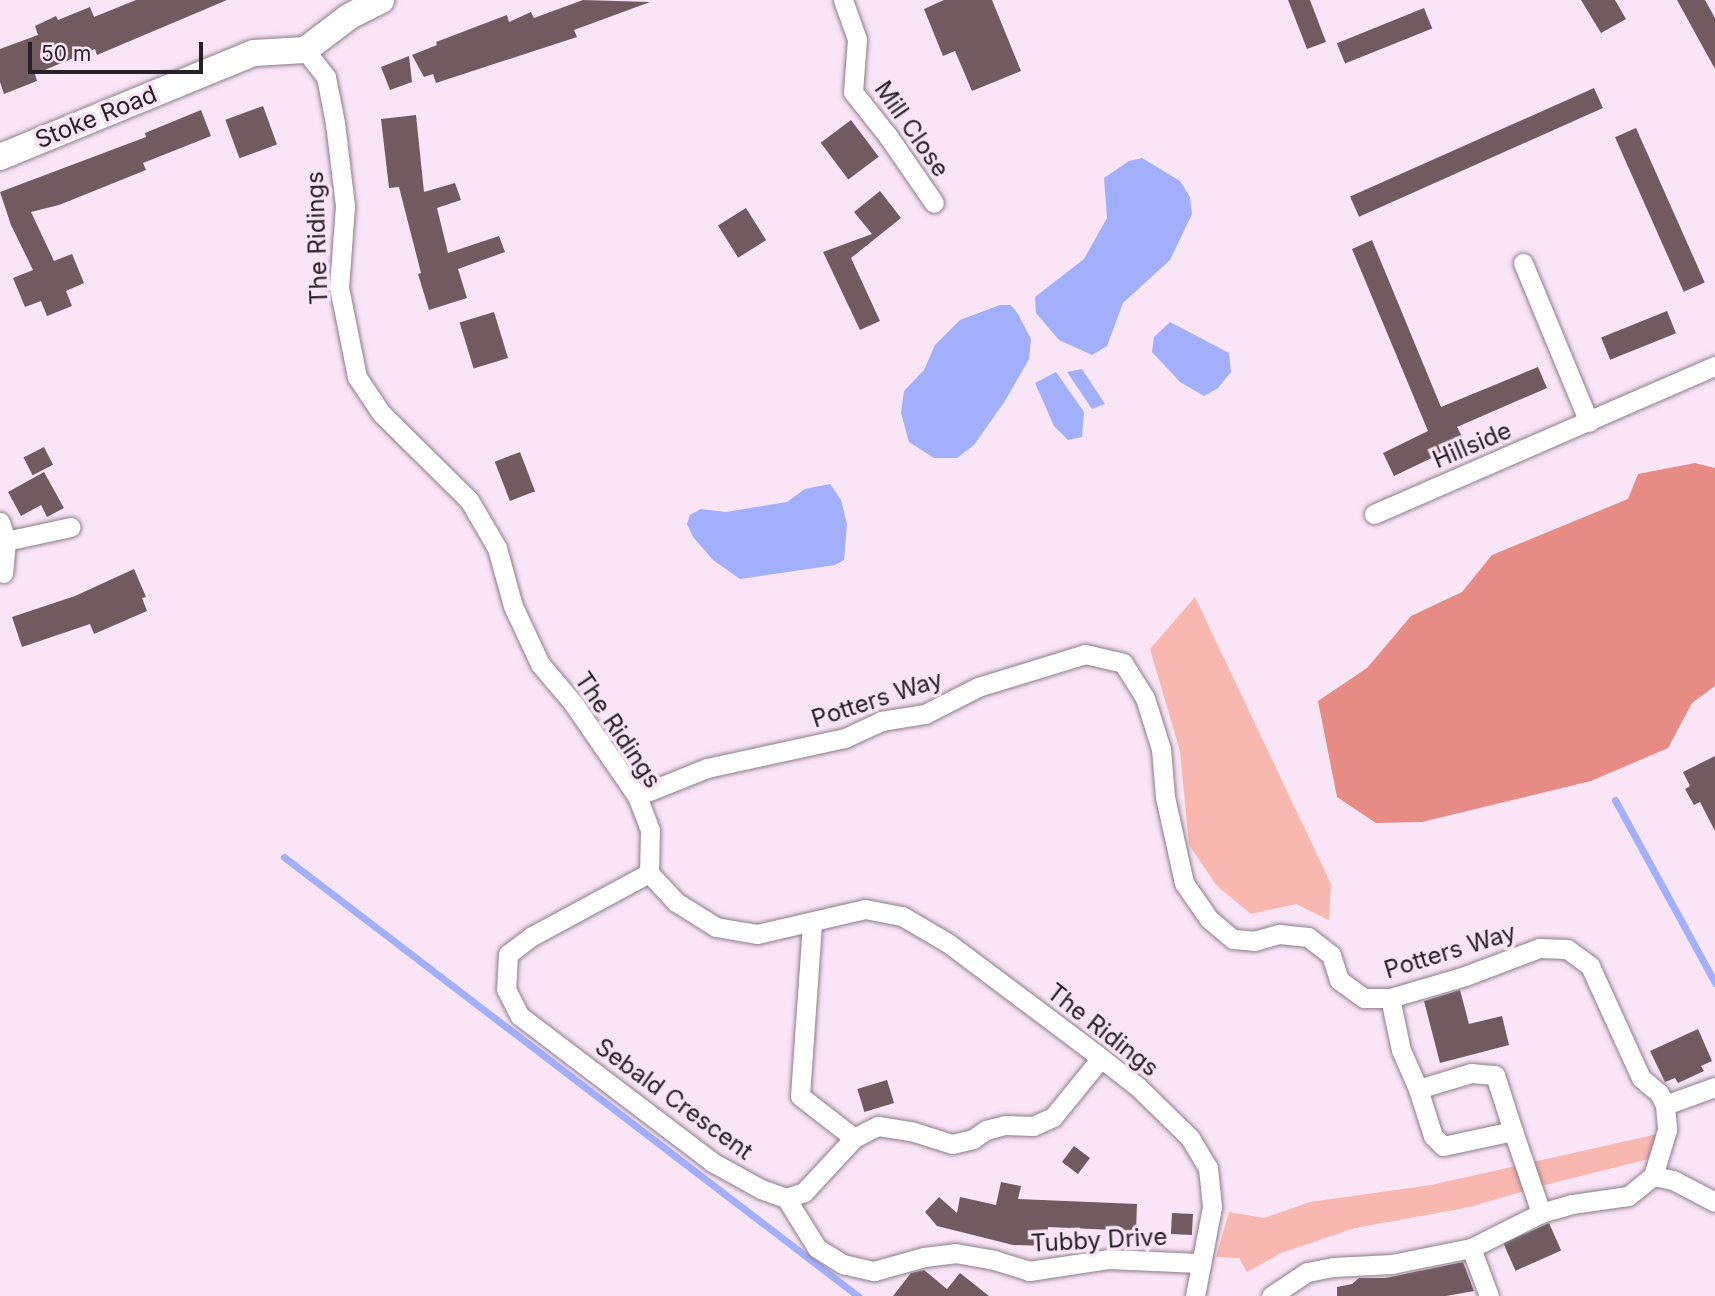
<!DOCTYPE html>
<html>
<head>
<meta charset="utf-8">
<style>
	body { margin:0 }
	#map { position:relative; width:1715px; height:1296px; overflow:hidden; background:#f9e5f6; font-family:Inter,sans-serif }
	div>[style] { position:absolute }
	[style*='--x'] { left:calc(var(--x)*1px); top:calc(var(--y)*1px); width:calc(var(--w)*1px); rotate:calc(var(--a)*1deg) }
	.green>* { inset:0; background:#f8b7af }
	.forest>* { inset:0; background:#e78c84 }
	.water>* { inset:0; background:#a2affd }
	.stream>* { height:7px; margin:-3.5px; padding:0 3.5px; transform-origin:3.5px; border-radius:3.5px; background:#a2affd }
	.building>* { inset:0; background:#715a60; transform-origin:0 0 }
	.roads { filter:drop-shadow(0 0 2px #8d7b8a) drop-shadow(0 0 2px #8d7b8a) }
	.street>* { height:19px; margin:-9.5px; padding:0 9.5px; transform-origin:9.5px; border-radius:9.5px; background:#fff }
	.secondary>* { height:26px; margin:-13px; padding:0 13px; transform-origin:13px; border-radius:13px; background:#fff }
	span { translate:-50% -50%; white-space:nowrap; text-align:center; line-height:1.15; -webkit-text-stroke:7px #f9e5f6; paint-order:stroke }
	.street-label { font-size:24px; color:#282027 }
	.scale { position:absolute; left:28px; top:42px; width:175px; height:32px; box-sizing:border-box; border:4px solid #282027; border-top:0; padding-left:9px; font-size:21px; line-height:24px; white-space:nowrap; color:#282027; -webkit-text-stroke:5px #f9e5f6; paint-order:stroke }
</style>
</head>
<body>
<div id="map">
	<div class="green">
		<div style="clip-path:polygon(1195px 597px,1331px 884px,1329px 920px,1296px 904px,1251px 914px,1217px 886px,1189px 845px,1180px 751px,1150px 649px)"></div>
		<div style="clip-path:polygon(1658px 1134px,1653px 1158px,1541px 1186px,1470px 1207px,1355px 1228px,1281px 1253px,1247px 1272px,1239px 1258px,1216px 1257px,1229px 1212px,1264px 1218px,1310px 1202px,1431px 1185px)"></div>
	</div>
	<div class="forest">
		<div style="clip-path:polygon(1695px 463px,1715px 468px,1715px 686px,1692px 703px,1668px 748px,1591px 781px,1422px 822px,1376px 823px,1337px 797px,1318px 701px,1367px 668px,1411px 616px,1462px 592px,1492px 555px,1628px 499px,1638px 474px)"></div>
	</div>
	<div class="water">
		<div style="clip-path:polygon(1142px 158px,1180px 181px,1190px 197px,1192px 214px,1170px 260px,1123px 303px,1107px 346px,1092px 355px,1059px 340px,1036px 313px,1035px 297px,1084px 259px,1107px 218px,1104px 178px,1129px 161px)"></div>
		<div style="clip-path:polygon(1000px 305px,1011px 305px,1018px 314px,1031px 339px,1029px 359px,1005px 401px,974px 445px,957px 458px,934px 458px,909px 442px,901px 413px,904px 391px,924px 370px,935px 345px,960px 320px)"></div>
		<div style="clip-path:polygon(1170px 322px,1229px 353px,1231px 372px,1218px 388px,1204px 396px,1180px 382px,1152px 352px,1154px 337px)"></div>
		<div style="clip-path:polygon(1082px 369px,1105px 404px,1092px 409px,1067px 372px)"></div>
		<div style="clip-path:polygon(1056px 372px,1084px 412px,1082px 437px,1068px 440px,1054px 426px,1035px 383px)"></div>
		<div style="clip-path:polygon(830px 484px,841px 500px,847px 524px,844px 560px,835px 565px,740px 579px,713px 560px,693px 537px,687px 524px,690px 515px,701px 509px,726px 512px,787px 502px,805px 489px)"></div>
	</div>
	<div class="stream">
		<div style="--x:1615;--y:800;--w:209;--a:61.3"></div>
		<div style="--x:284;--y:857;--w:723;--a:37.41"></div>
	</div>
	<div class="building">
		<div style="clip-path:polygon(136px 0,227px 0,97px 55px,95px 49px,35px 74px,37px 81px,4px 94px,0 82px,0 49px,38px 35px,35px 26px,56px 16px,58px 20px,90px 7px,94px 17px)"></div>
		<div style="clip-path:polygon(583px 0,650px 2px,574px 30px,577px 37px,436px 83px,433px 74px,424px 77px,412px 55px,437px 45px,436px 42px,507px 15px,509px 22px,531px 12px,534px 18px)"></div>
		<div style="clip-path:polygon(944px 0,992px 0,1021px 71px,972px 91px,955px 51px,943px 56px,924px 9px)"></div>
		<div style="clip-path:polygon(1288px 0,1310px 0,1326px 42px,1307px 49px)"></div>
		<div style="clip-path:polygon(1581px 0,1615px 0,1626px 19px,1601px 33px)"></div>
		<div style="clip-path:polygon(1677px 0,1705px 0,1715px 18px,1715px 69px)"></div>
		<div style="left:1424px;top:8px;width:22px;height:94px;rotate:68deg"></div>
		<div style="clip-path:polygon(409px 56px,412px 82px,390px 90px,381px 67px)"></div>
		<div style="left:1594px;top:88px;width:22px;height:267px;rotate:66deg"></div>
		<div style="left:263px;top:106px;width:41px;height:40px;rotate:70deg"></div>
		<div style="clip-path:polygon(201px 110px,211px 136px,143px 163px,146px 170px,59px 205px,31px 212px,54px 261px,72px 254px,84px 283px,66px 291px,72px 306px,47px 316px,41px 301px,25px 307px,13px 278px,33px 270px,11px 225px,0 192px,146px 137px,145px 133px)"></div>
		<div style="clip-path:polygon(416px 115px,424px 192px,455px 183px,461px 200px,437px 208px,448px 253px,499px 236px,505px 252px,458px 269px,467px 298px,429px 310px,418px 274px,421px 273px,399px 187px,389px 188px,381px 119px)"></div>
		<div style="left:851px;top:120px;width:46px;height:38px;rotate:53deg"></div>
		<div style="left:1636px;top:128px;width:169px;height:23px;rotate:66deg"></div>
		<div style="clip-path:polygon(880px 191px,901px 218px,851px 258px,880px 321px,860px 330px,823px 252px,872px 234px,854px 212px)"></div>
		<div style="left:746px;top:208px;width:38px;height:33px;rotate:58deg"></div>
		<div style="clip-path:polygon(1372px 240px,1441px 407px,1538px 367px,1547px 388px,1457px 427px,1465px 442px,1394px 476px,1383px 453px,1428px 431px,1352px 249px)"></div>
		<div style="left:1667px;top:311px;width:24px;height:71px;rotate:68deg"></div>
		<div style="left:494px;top:312px;width:48px;height:36px;rotate:73deg"></div>
		<div style="left:44px;top:447px;width:20px;height:23px;rotate:63deg"></div>
		<div style="left:520px;top:452px;width:42px;height:27px;rotate:69deg"></div>
		<div style="clip-path:polygon(44px 472px,64px 508px,47px 517px,41px 505px,21px 516px,8px 492px)"></div>
		<div style="clip-path:polygon(134px 569px,146px 597px,142px 598px,147px 611px,94px 634px,90px 624px,22px 647px,12px 617px,75px 596px)"></div>
		<div style="clip-path:polygon(1715px 756px,1715px 831px,1700px 802px,1694px 805px,1685px 789px,1690px 786px,1683px 772px)"></div>
		<div style="clip-path:polygon(1460px 990px,1469px 1024px,1502px 1016px,1509px 1045px,1440px 1063px,1424px 1001px)"></div>
		<div style="clip-path:polygon(1698px 1029px,1712px 1061px,1701px 1066px,1704px 1071px,1678px 1083px,1675px 1078px,1665px 1082px,1650px 1051px)"></div>
		<div style="left:887px;top:1080px;width:24px;height:31px;rotate:73deg"></div>
		<div style="left:1074px;top:1146px;width:20px;height:20px;rotate:37deg"></div>
		<div style="clip-path:polygon(1001px 1182px,1021px 1186px,1018px 1199px,1137px 1204px,1136px 1231px,1048px 1227px,1047px 1246px,1013px 1245px,937px 1226px,925px 1212px,939px 1197px,957px 1213px,960px 1197px,996px 1205px)"></div>
		<div style="left:1172px;top:1213px;width:21px;height:21px;rotate:3deg"></div>
		<div style="left:1549px;top:1223px;width:30px;height:50px;rotate:66deg"></div>
		<div style="clip-path:polygon(1463px 1262px,1474px 1291px,1446px 1296px,1337px 1296px,1337px 1287px,1352px 1284px,1359px 1278px,1385px 1278px)"></div>
		<div style="clip-path:polygon(924px 1270px,947px 1289px,960px 1273px,989px 1296px,893px 1296px,911px 1273px)"></div>
	</div>
	<div class="roads">
		<div class="street">
			<div style="--x:843;--y:0;--w:41;--a:70.3"></div>
			<div style="--x:857;--y:39;--w:53;--a:94.3"></div>
			<div style="--x:853;--y:92;--w:56;--a:51.5"></div>
			<div style="--x:888;--y:136;--w:81;--a:55.5"></div>
			<div style="--x:305;--y:50;--w:34;--a:52"></div>
			<div style="--x:326;--y:77;--w:47;--a:78.9"></div>
			<div style="--x:335;--y:123;--w:84;--a:83.1"></div>
			<div style="--x:345;--y:206;--w:81;--a:94.2"></div>
			<div style="--x:339;--y:287;--w:92;--a:78.7"></div>
			<div style="--x:357;--y:377;--w:43;--a:56.3"></div>
			<div style="--x:381;--y:413;--w:124;--a:44.7"></div>
			<div style="--x:469;--y:500;--w:56;--a:59.7"></div>
			<div style="--x:497;--y:548;--w:60;--a:74.6"></div>
			<div style="--x:513;--y:606;--w:64;--a:65"></div>
			<div style="--x:540;--y:664;--w:51;--a:49.8"></div>
			<div style="--x:573;--y:703;--w:113;--a:55.5"></div>
			<div style="--x:637;--y:796;--w:36;--a:69"></div>
			<div style="--x:650;--y:830;--w:43;--a:91.3"></div>
			<div style="--x:649;--y:873;--w:40;--a:47"></div>
			<div style="--x:676;--y:902;--w:47;--a:32"></div>
			<div style="--x:716;--y:927;--w:42;--a:9.7"></div>
			<div style="--x:757;--y:934;--w:111;--a:-13"></div>
			<div style="--x:865;--y:909;--w:38;--a:11"></div>
			<div style="--x:902;--y:916;--w:53;--a:30.4"></div>
			<div style="--x:948;--y:943;--w:191;--a:36.9"></div>
			<div style="--x:1101;--y:1058;--w:47;--a:38.1"></div>
			<div style="--x:1138;--y:1087;--w:73;--a:44.4"></div>
			<div style="--x:1190;--y:1138;--w:35;--a:59"></div>
			<div style="--x:1208;--y:1168;--w:39;--a:84"></div>
			<div style="--x:1212;--y:1207;--w:91;--a:100.8"></div>
			<div style="--x:1523;--y:263;--w:172;--a:67.5"></div>
			<div style="--x:1374;--y:514;--w:372;--a:-23.5"></div>
			<div style="--x:0;--y:522;--w:20;--a:72"></div>
			<div style="--x:6;--y:541;--w:32;--a:95"></div>
			<div style="--x:6;--y:541;--w:66;--a:-12.2"></div>
			<div style="--x:637;--y:796;--w:75;--a:-21.8"></div>
			<div style="--x:707;--y:768;--w:141;--a:-12.3"></div>
			<div style="--x:845;--y:738;--w:40;--a:-25"></div>
			<div style="--x:881;--y:721;--w:45;--a:-9"></div>
			<div style="--x:925;--y:714;--w:59;--a:-27"></div>
			<div style="--x:978;--y:687;--w:112;--a:-17.1"></div>
			<div style="--x:1085;--y:654;--w:39;--a:13"></div>
			<div style="--x:1123;--y:663;--w:41;--a:57.8"></div>
			<div style="--x:1145;--y:698;--w:53;--a:72.6"></div>
			<div style="--x:1161;--y:749;--w:48;--a:85.2"></div>
			<div style="--x:1165;--y:797;--w:88;--a:77.5"></div>
			<div style="--x:1184;--y:883;--w:44;--a:55.2"></div>
			<div style="--x:1209;--y:919;--w:31;--a:40"></div>
			<div style="--x:1233;--y:939;--w:21;--a:5"></div>
			<div style="--x:1254;--y:941;--w:26;--a:-16"></div>
			<div style="--x:1279;--y:934;--w:29;--a:6"></div>
			<div style="--x:1308;--y:937;--w:29;--a:38"></div>
			<div style="--x:1331;--y:955;--w:26;--a:72"></div>
			<div style="--x:1339;--y:980;--w:31;--a:36"></div>
			<div style="--x:1364;--y:998;--w:26;--a:0"></div>
			<div style="--x:1390;--y:998;--w:78;--a:-16.3"></div>
			<div style="--x:1465;--y:976;--w:79;--a:-20.7"></div>
			<div style="--x:1539;--y:948;--w:28;--a:2"></div>
			<div style="--x:1567;--y:949;--w:29;--a:36"></div>
			<div style="--x:1590;--y:966;--w:123;--a:65.5"></div>
			<div style="--x:1641;--y:1078;--w:23;--a:40"></div>
			<div style="--x:1659;--y:1093;--w:13;--a:63"></div>
			<div style="--x:1665;--y:1105;--w:25;--a:85"></div>
			<div style="--x:1667;--y:1130;--w:48;--a:106.9"></div>
			<div style="--x:1653;--y:1176;--w:32;--a:141"></div>
			<div style="--x:1628;--y:1196;--w:57;--a:171.9"></div>
			<div style="--x:1572;--y:1204;--w:32;--a:164"></div>
			<div style="--x:1541;--y:1213;--w:78;--a:153.4"></div>
			<div style="--x:1471;--y:1248;--w:81;--a:168.6"></div>
			<div style="--x:1392;--y:1264;--w:59;--a:177.1"></div>
			<div style="--x:1333;--y:1267;--w:26;--a:169"></div>
			<div style="--x:1307;--y:1272;--w:43;--a:146.3"></div>
			<div style="--x:649;--y:873;--w:133;--a:151.7"></div>
			<div style="--x:532;--y:936;--w:30;--a:143"></div>
			<div style="--x:508;--y:954;--w:35;--a:93"></div>
			<div style="--x:506;--y:989;--w:30;--a:63"></div>
			<div style="--x:520;--y:1016;--w:241;--a:37.2"></div>
			<div style="--x:712;--y:1162;--w:56;--a:28.9"></div>
			<div style="--x:761;--y:1189;--w:27;--a:20"></div>
			<div style="--x:786;--y:1198;--w:19;--a:-18"></div>
			<div style="--x:804;--y:1192;--w:74;--a:-47.2"></div>
			<div style="--x:854;--y:1138;--w:27;--a:-27"></div>
			<div style="--x:878;--y:1126;--w:33;--a:9"></div>
			<div style="--x:911;--y:1131;--w:43;--a:17.6"></div>
			<div style="--x:952;--y:1144;--w:22;--a:-13"></div>
			<div style="--x:973;--y:1139;--w:16;--a:-35"></div>
			<div style="--x:986;--y:1130;--w:20;--a:-15"></div>
			<div style="--x:1005;--y:1125;--w:28;--a:2"></div>
			<div style="--x:1033;--y:1126;--w:22;--a:-24"></div>
			<div style="--x:1053;--y:1117;--w:76;--a:-50.9"></div>
			<div style="--x:812;--y:924;--w:172;--a:94"></div>
			<div style="--x:800;--y:1096;--w:68;--a:37.9"></div>
			<div style="--x:1390;--y:998;--w:53;--a:78.1"></div>
			<div style="--x:1401;--y:1050;--w:43;--a:66.4"></div>
			<div style="--x:1418;--y:1089;--w:49;--a:72.3"></div>
			<div style="--x:1433;--y:1136;--w:14;--a:45"></div>
			<div style="--x:1443;--y:1146;--w:72;--a:-12.1"></div>
			<div style="--x:1513;--y:1131;--w:87;--a:71.1"></div>
			<div style="--x:1418;--y:1089;--w:55;--a:-16.8"></div>
			<div style="--x:1471;--y:1073;--w:24;--a:5"></div>
			<div style="--x:1495;--y:1075;--w:59;--a:72.2"></div>
			<div style="--x:1665;--y:1105;--w:53;--a:-19.8"></div>
			<div style="--x:1653;--y:1176;--w:20;--a:11"></div>
			<div style="--x:1673;--y:1180;--w:47;--a:27.6"></div>
			<div style="--x:786;--y:1198;--w:59;--a:58.2"></div>
			<div style="--x:817;--y:1248;--w:31;--a:32"></div>
			<div style="--x:843;--y:1264;--w:32;--a:13"></div>
			<div style="--x:874;--y:1271;--w:52;--a:-15.6"></div>
			<div style="--x:924;--y:1257;--w:31;--a:-7"></div>
			<div style="--x:955;--y:1253;--w:40;--a:10"></div>
			<div style="--x:994;--y:1260;--w:37;--a:17"></div>
			<div style="--x:1029;--y:1271;--w:80;--a:-8.6"></div>
			<div style="--x:1108;--y:1259;--w:91;--a:2.5"></div>
			<div style="--x:1471;--y:1248;--w:51;--a:69.4"></div>
		</div>
		<div class="secondary">
			<div style="--x:0;--y:157;--w:274;--a:-22.3"></div>
			<div style="--x:254;--y:53;--w:51;--a:-3.4"></div>
			<div style="--x:305;--y:50;--w:56;--a:-37.1"></div>
			<div style="--x:350;--y:16;--w:35;--a:-27"></div>
		</div>
	</div>
	<div class="street-label">
		<span style="left:96px;top:117px;rotate:-22deg">Stoke Road</span>
		<span style="left:912px;top:129px;rotate:55deg">Mill Close</span>
		<span style="left:317px;top:238px;rotate:-92deg">The Ridings</span>
		<span style="left:1472px;top:445px;rotate:-23deg">Hillside</span>
		<span style="left:877px;top:699px;rotate:-18deg">Potters Way</span>
		<span style="left:618px;top:730px;rotate:56deg">The Ridings</span>
		<span style="left:1450px;top:951px;rotate:-17deg">Potters Way</span>
		<span style="left:1103px;top:1030px;rotate:38deg">The Ridings</span>
		<span style="left:674px;top:1099px;rotate:36deg">Sebald Crescent</span>
		<span style="left:1099px;top:1240px;rotate:-3deg">Tubby Drive</span>
	</div>
	<div class="scale">50 m</div>
</div>
</body>
</html>
